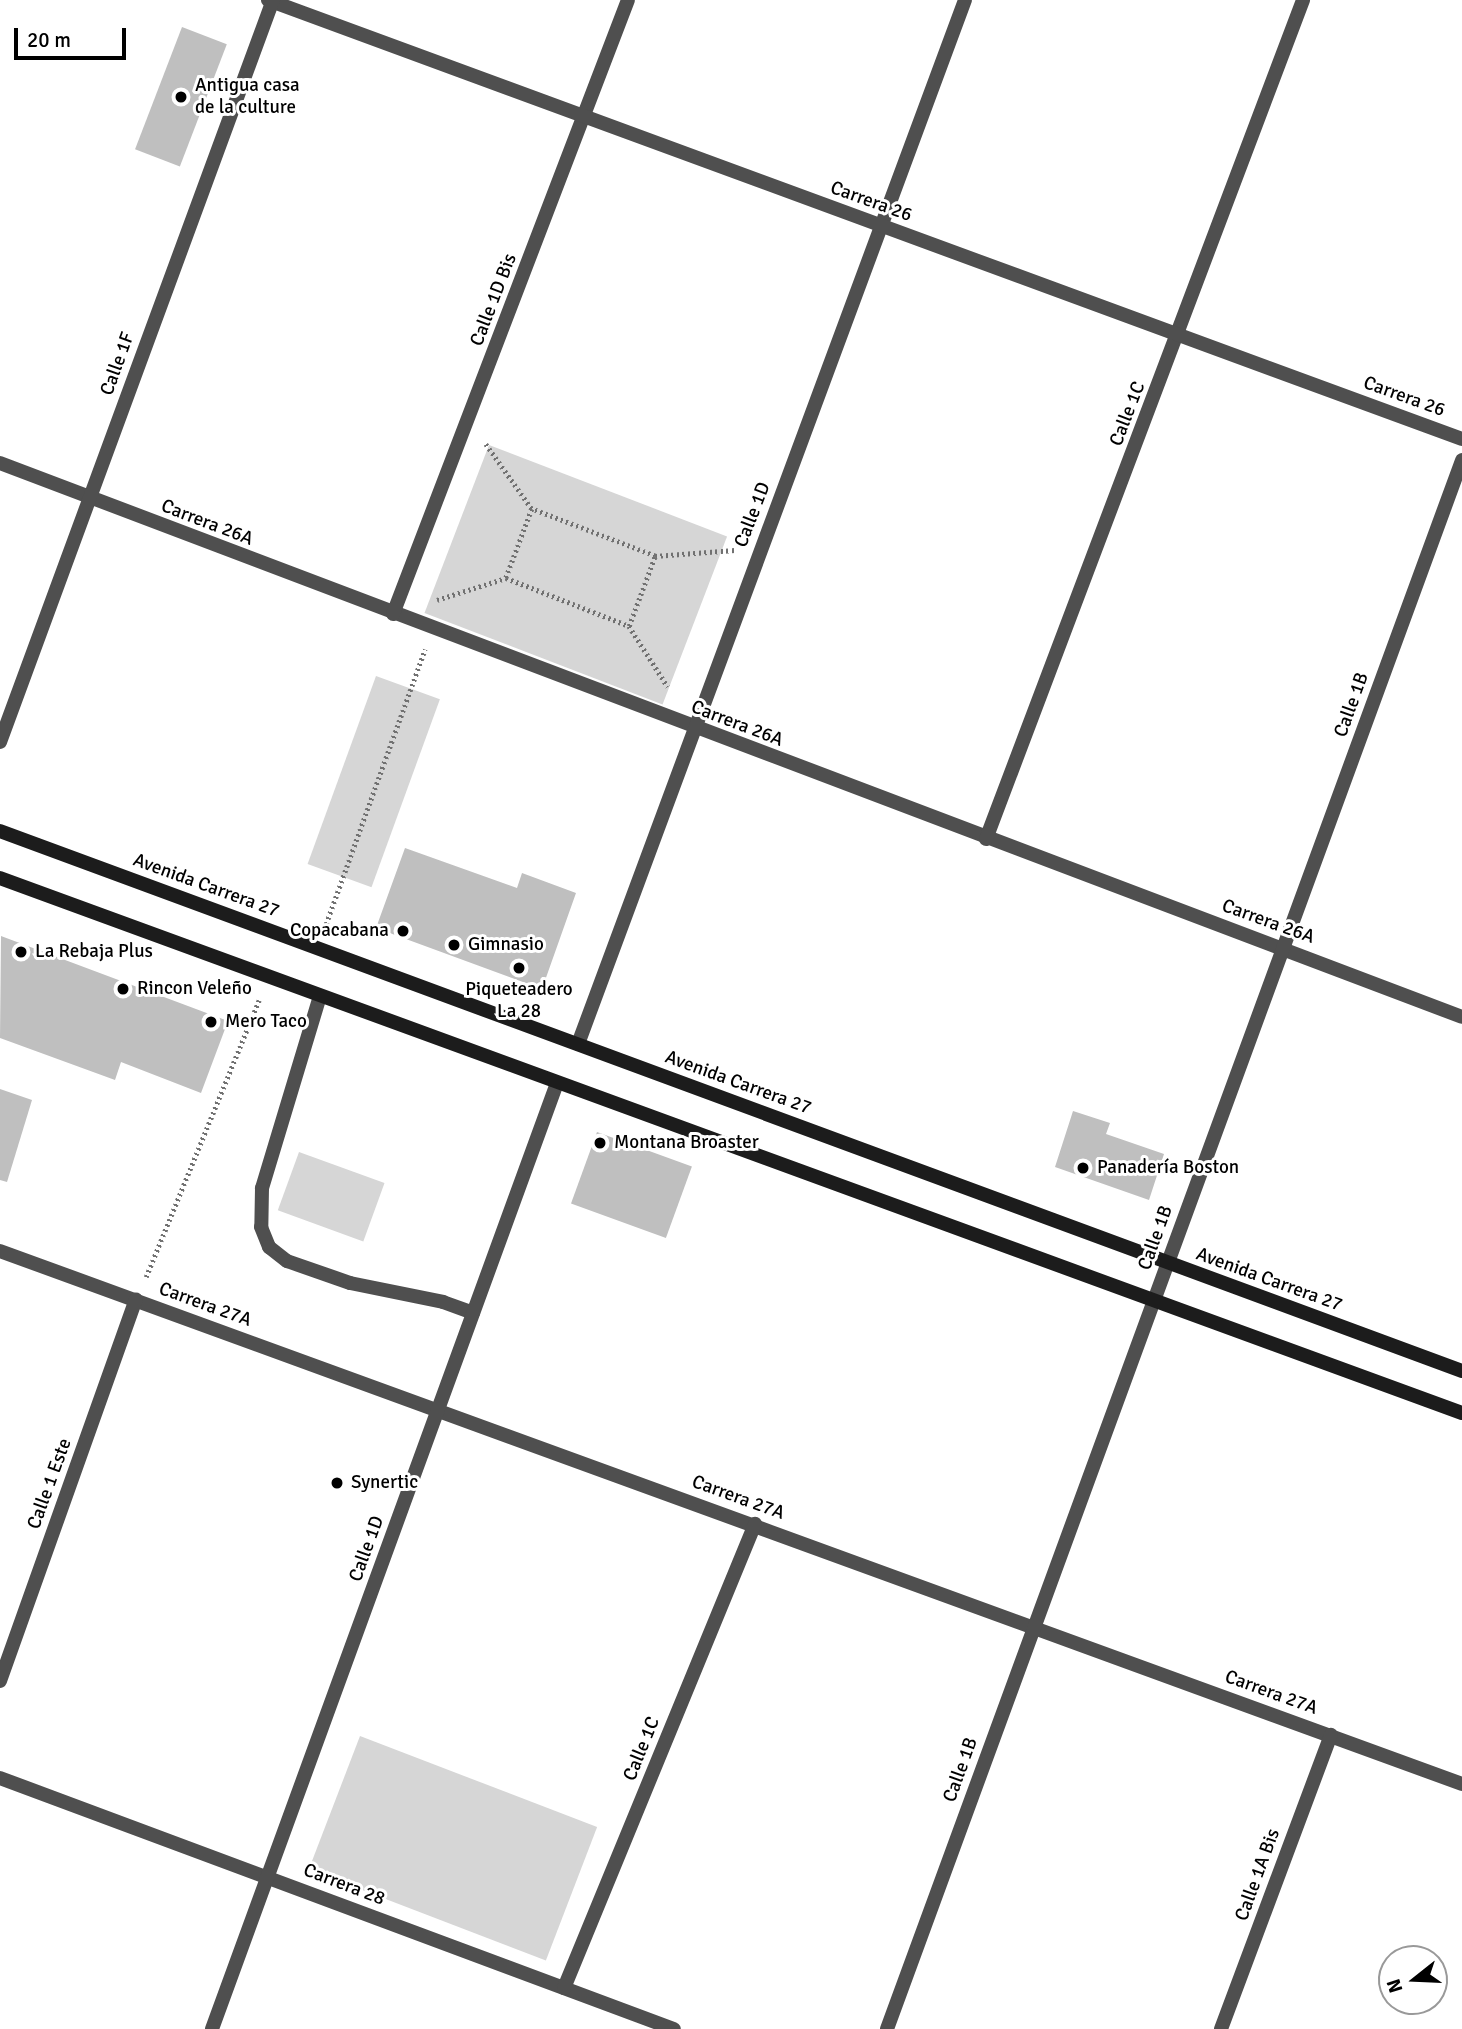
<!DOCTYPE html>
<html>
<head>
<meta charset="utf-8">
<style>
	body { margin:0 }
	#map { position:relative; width:1462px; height:2029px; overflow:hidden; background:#fff; font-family:Signika,sans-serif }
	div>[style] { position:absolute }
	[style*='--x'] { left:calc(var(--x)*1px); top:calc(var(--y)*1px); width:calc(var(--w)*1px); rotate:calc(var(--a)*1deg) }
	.green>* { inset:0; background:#d6d6d6; transform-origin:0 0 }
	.building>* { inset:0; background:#bfbfbf; transform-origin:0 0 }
	.path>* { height:4.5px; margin-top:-2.25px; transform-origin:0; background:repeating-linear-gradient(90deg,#717171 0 2px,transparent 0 5.5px) }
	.service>* { height:14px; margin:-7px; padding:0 7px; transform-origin:7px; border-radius:7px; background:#4f4f4f }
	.minor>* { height:14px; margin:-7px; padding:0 7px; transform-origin:7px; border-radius:7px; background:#4f4f4f }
	.tertiary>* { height:14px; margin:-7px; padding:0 7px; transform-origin:7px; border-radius:7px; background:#4f4f4f }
	.secondary>* { height:14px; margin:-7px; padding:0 7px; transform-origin:7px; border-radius:7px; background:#1c1c1c }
	.dots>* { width:19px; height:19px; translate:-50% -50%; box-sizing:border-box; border:4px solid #fff; border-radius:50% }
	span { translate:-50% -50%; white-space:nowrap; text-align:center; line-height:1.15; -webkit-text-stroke:6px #fff; paint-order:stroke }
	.poi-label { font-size:19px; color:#000 }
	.left { translate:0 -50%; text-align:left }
	.right { translate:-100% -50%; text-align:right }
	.street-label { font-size:19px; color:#000 }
	.north { position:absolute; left:1378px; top:1945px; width:70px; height:70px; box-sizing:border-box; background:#fff; border:2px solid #999; border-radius:50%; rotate:252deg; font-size:19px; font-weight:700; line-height:28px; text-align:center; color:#000 }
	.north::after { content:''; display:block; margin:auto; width:24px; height:32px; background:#000; clip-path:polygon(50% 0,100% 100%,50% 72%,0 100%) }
	.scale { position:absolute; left:14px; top:28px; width:112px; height:32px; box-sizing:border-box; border:4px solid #000; border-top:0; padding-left:9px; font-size:21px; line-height:24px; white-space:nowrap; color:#000; -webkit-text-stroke:5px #fff; paint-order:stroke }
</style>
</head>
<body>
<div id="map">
	<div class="green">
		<div style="left:489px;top:445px;width:255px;height:180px;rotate:21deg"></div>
		<div style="left:376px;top:676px;width:68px;height:200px;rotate:20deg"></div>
		<div style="left:299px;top:1152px;width:91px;height:62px;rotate:20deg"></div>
		<div style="left:360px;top:1736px;width:254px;height:143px;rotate:21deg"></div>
	</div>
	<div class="building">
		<div style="left:182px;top:27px;width:48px;height:131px;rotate:21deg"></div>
		<div style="clip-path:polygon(405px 848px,517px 888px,522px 873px,576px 893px,542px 989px,376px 928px)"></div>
		<div style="clip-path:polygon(1px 936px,228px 1021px,201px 1093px,121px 1062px,115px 1080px,0 1038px)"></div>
		<div style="clip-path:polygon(0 1089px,32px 1100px,7px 1182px,0 1180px)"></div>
		<div style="clip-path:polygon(1073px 1111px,1110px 1123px,1106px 1134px,1164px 1154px,1149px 1200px,1055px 1167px)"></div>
		<div style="left:597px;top:1132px;width:101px;height:76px;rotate:20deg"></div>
	</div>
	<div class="path">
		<div style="--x:486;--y:444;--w:80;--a:54.7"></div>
		<div style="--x:655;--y:556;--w:80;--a:-4.3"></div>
		<div style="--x:437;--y:600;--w:72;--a:-17.7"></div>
		<div style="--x:506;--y:578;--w:132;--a:21.3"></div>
		<div style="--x:629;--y:626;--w:75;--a:-69.6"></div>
		<div style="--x:655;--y:556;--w:132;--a:-159.1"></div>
		<div style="--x:532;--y:509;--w:74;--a:110.6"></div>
		<div style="--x:629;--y:626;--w:72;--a:57.4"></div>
		<div style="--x:326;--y:924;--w:292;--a:-70.2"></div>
		<div style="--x:146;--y:1277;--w:299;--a:-67.8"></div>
	</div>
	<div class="service">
		<div style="--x:320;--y:996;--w:201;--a:106.8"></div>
		<div style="--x:262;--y:1188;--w:39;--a:91"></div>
		<div style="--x:261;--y:1227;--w:22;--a:68"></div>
		<div style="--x:269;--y:1247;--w:23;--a:38"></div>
		<div style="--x:287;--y:1261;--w:67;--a:19.2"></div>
		<div style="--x:350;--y:1283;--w:95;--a:11.5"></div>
		<div style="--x:443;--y:1302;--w:32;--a:20"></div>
	</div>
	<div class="minor">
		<div style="--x:0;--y:463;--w:1563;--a:20.75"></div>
		<div style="--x:393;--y:614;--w:657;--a:-69.06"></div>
		<div style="--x:986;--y:839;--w:897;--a:-69.3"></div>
		<div style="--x:578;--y:1044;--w:1113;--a:-69.66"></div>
		<div style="--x:0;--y:1251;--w:1556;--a:20.03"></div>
		<div style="--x:0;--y:1681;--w:405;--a:-70.4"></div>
		<div style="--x:0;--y:1778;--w:719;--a:20.43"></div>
		<div style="--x:564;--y:1988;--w:502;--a:-67.63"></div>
		<div style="--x:212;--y:2029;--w:1007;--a:-69.96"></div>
		<div style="--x:1221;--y:2029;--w:314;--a:-69.5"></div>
	</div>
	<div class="tertiary">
		<div style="--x:268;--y:0;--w:1272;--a:20.19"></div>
		<div style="--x:0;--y:742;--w:791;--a:-69.8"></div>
		<div style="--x:887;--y:2029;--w:1671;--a:-69.87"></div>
	</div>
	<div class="secondary">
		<div style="--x:0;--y:831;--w:1559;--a:20.27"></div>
		<div style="--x:0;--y:878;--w:1557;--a:20.1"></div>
	</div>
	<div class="dots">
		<div style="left:181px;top:97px;background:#000"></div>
		<div style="left:403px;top:931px;background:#000"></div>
		<div style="left:454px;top:945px;background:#000"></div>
		<div style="left:21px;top:952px;background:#000"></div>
		<div style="left:519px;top:968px;background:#000"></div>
		<div style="left:123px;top:989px;background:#000"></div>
		<div style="left:211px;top:1022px;background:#000"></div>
		<div style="left:600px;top:1143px;background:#000"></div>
		<div style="left:1083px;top:1168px;background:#000"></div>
		<div style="left:337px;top:1483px;background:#000"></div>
	</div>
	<div class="poi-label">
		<span class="left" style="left:195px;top:97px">Antigua casa<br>de la culture</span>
		<span class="right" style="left:389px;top:931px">Copacabana</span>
		<span class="left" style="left:468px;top:945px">Gimnasio</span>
		<span class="left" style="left:35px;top:952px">La Rebaja Plus</span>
		<span class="left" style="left:137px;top:989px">Rincon Veleño</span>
		<span style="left:519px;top:1001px">Piqueteadero<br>La 28</span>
		<span class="left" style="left:225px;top:1022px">Mero Taco</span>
		<span class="left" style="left:614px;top:1143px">Montana Broaster</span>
		<span class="left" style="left:1097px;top:1168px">Panadería Boston</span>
		<span class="left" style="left:351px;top:1483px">Synertic</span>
	</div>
	<div class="street-label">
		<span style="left:871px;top:202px;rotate:20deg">Carrera 26</span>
		<span style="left:494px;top:300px;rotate:-69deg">Calle 1D Bis</span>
		<span style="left:118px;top:364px;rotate:-70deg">Calle 1F</span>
		<span style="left:1404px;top:397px;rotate:20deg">Carrera 26</span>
		<span style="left:1128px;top:414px;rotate:-69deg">Calle 1C</span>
		<span style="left:753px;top:515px;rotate:-69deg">Calle 1D</span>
		<span style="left:207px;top:523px;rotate:21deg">Carrera 26A</span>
		<span style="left:1352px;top:705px;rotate:-70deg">Calle 1B</span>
		<span style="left:737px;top:724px;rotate:21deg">Carrera 26A</span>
		<span style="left:206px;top:886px;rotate:20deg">Avenida Carrera 27</span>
		<span style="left:1268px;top:922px;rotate:20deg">Carrera 26A</span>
		<span style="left:738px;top:1083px;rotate:20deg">Avenida Carrera 27</span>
		<span style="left:1156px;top:1238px;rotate:-70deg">Calle 1B</span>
		<span style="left:1269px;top:1280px;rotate:20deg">Avenida Carrera 27</span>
		<span style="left:205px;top:1305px;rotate:20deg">Carrera 27A</span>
		<span style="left:50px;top:1484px;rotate:-70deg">Calle 1 Este</span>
		<span style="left:738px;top:1498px;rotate:20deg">Carrera 27A</span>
		<span style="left:367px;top:1549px;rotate:-70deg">Calle 1D</span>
		<span style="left:1271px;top:1693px;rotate:20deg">Carrera 27A</span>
		<span style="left:642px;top:1749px;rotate:-68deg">Calle 1C</span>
		<span style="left:961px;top:1770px;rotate:-70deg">Calle 1B</span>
		<span style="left:1258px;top:1875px;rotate:-70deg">Calle 1A Bis</span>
		<span style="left:344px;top:1885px;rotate:21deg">Carrera 28</span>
	</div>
	<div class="north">N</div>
	<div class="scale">20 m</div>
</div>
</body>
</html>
